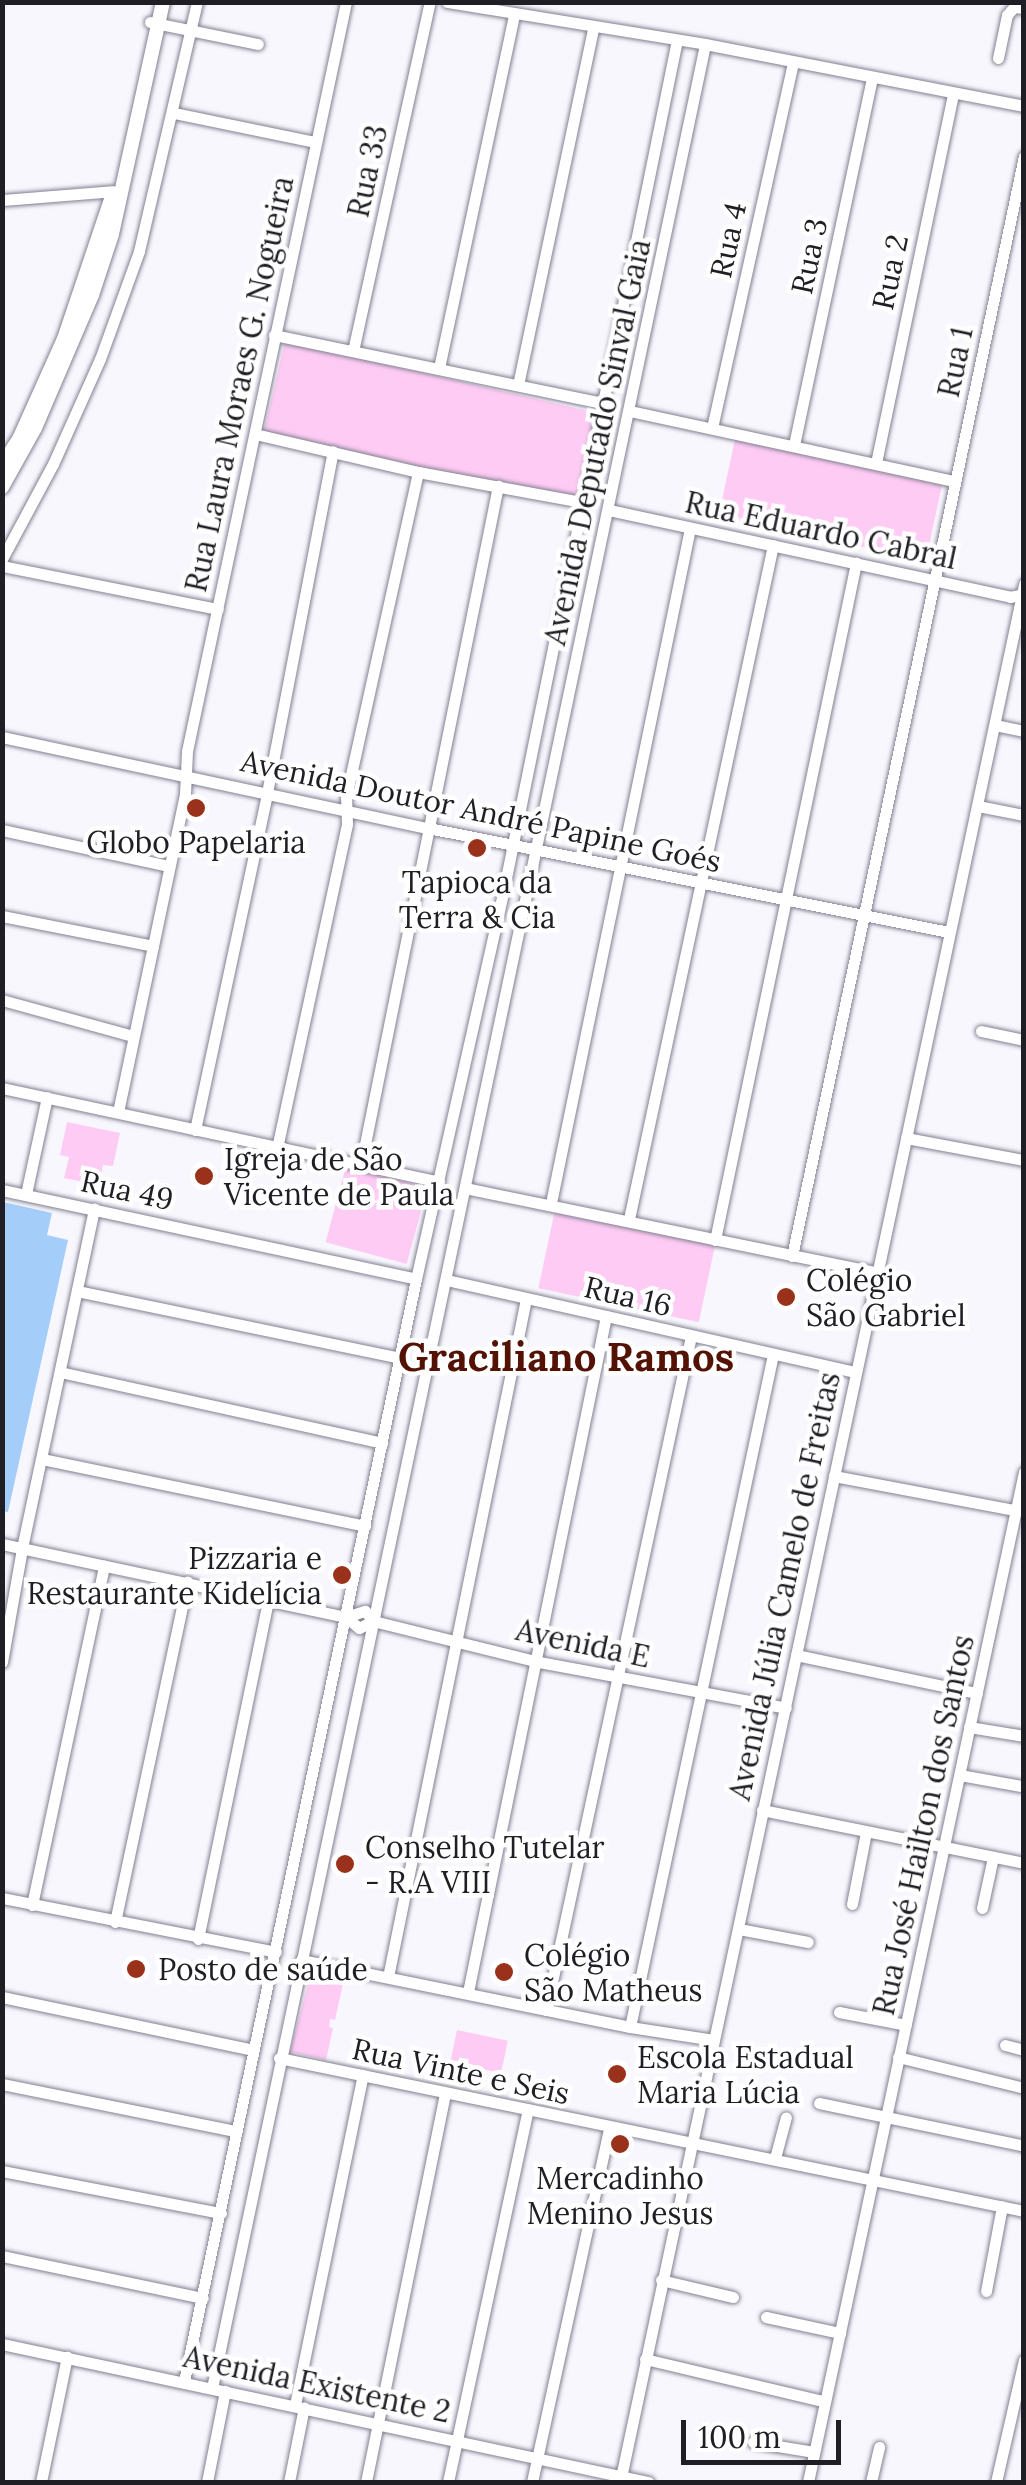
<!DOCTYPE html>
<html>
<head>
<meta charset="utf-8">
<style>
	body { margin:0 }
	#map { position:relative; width:1026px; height:2485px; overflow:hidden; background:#f8f7fe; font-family:Lora,serif }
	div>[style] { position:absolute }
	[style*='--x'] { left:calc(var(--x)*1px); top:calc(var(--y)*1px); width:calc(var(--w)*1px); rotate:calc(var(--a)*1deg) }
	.green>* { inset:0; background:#fecbf5; transform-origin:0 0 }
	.water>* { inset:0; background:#a4cdf9 }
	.roads { filter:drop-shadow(0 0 2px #828090) drop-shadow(0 0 2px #828090) }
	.minor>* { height:11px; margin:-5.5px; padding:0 5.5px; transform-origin:5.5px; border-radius:5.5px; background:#fff }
	.major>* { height:14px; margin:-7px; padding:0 7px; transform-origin:7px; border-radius:7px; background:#fff }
	.dots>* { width:28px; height:28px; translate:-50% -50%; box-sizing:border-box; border:5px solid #fff; border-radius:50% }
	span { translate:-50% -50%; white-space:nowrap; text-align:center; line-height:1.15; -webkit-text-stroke:9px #fff; paint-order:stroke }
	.street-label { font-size:30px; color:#1e1e24 }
	.poi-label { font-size:30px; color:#1e1e24 }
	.left { translate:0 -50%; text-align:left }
	.right { translate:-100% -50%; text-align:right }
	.district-label { font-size:40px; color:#541205; font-weight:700 }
	.frame { position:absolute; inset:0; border:5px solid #1e1e24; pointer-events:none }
	.scale { position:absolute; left:681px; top:2420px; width:160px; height:45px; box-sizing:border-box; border:5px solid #1e1e24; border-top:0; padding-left:12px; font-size:30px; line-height:35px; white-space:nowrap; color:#1e1e24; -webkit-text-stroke:8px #fff; paint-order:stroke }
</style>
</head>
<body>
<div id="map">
	<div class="green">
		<div style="left:285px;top:341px;width:320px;height:93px;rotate:13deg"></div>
		<div style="left:735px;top:439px;width:212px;height:79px;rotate:12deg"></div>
		<div style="clip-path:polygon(67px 1122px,120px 1133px,113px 1166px,103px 1165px,99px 1185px,64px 1178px,69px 1157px,60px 1155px)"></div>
		<div style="left:346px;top:1166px;width:84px;height:79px;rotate:15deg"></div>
		<div style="left:556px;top:1205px;width:164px;height:85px;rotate:12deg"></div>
		<div style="clip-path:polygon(311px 1973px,344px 1979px,335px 2020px,330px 2019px,329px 2027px,333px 2028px,326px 2060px,290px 2052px)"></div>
		<div style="left:457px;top:2030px;width:52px;height:33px;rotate:12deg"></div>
	</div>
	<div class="water">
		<div style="clip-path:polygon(3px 1202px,52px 1213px,47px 1235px,68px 1240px,8px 1512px,2px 1511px)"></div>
	</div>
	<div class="roads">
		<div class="minor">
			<div style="--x:447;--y:2;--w:261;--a:9.2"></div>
			<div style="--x:705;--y:44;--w:325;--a:11"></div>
			<div style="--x:150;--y:22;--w:110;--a:11.5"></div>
			<div style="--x:998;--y:58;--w:44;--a:-78.2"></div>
			<div style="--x:1007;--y:15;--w:11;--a:-49"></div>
			<div style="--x:1014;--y:7;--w:10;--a:6"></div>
			<div style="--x:174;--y:113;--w:144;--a:11.6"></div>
			<div style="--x:2;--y:200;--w:111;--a:-4.6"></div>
			<div style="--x:274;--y:335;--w:336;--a:11.7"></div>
			<div style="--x:353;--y:351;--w:357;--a:-77.6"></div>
			<div style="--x:439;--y:368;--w:362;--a:-78"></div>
			<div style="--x:518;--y:385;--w:365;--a:-78.1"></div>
			<div style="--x:630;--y:411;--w:332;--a:12.2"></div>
			<div style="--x:712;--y:428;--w:375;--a:-77.5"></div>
			<div style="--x:255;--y:434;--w:167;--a:13.1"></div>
			<div style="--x:418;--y:472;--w:167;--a:10.4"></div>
			<div style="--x:794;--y:445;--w:376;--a:-78"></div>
			<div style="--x:876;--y:463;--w:378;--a:-78.2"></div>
			<div style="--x:609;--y:510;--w:410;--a:12.2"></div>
			<div style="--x:1010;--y:597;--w:14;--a:-12"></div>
			<div style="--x:2;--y:559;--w:108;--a:-61.8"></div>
			<div style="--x:53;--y:464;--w:115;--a:-65.9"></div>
			<div style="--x:100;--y:359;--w:115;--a:-70.1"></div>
			<div style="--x:139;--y:251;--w:256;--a:-76.9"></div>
			<div style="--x:2;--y:566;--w:220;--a:11.3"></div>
			<div style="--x:995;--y:725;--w:30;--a:12"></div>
			<div style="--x:2;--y:737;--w:436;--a:12.1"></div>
			<div style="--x:428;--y:828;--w:531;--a:11.29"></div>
			<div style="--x:978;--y:806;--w:47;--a:11.1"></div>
			<div style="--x:2;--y:830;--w:171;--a:12.2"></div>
			<div style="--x:2;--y:916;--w:154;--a:11.2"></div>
			<div style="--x:2;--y:1000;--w:136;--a:15.4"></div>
			<div style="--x:981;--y:1031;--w:44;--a:11.8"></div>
			<div style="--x:2;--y:1088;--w:447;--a:12.1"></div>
			<div style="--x:118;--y:1112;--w:325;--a:-78.1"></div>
			<div style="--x:185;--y:794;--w:43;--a:-87.3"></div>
			<div style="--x:187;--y:751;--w:766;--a:-78.01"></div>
			<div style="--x:195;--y:1130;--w:345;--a:-77.9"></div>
			<div style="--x:267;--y:793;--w:348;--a:-79.1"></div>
			<div style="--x:906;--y:1138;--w:120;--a:10.6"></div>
			<div style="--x:277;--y:1148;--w:331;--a:-77.8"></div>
			<div style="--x:347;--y:824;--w:27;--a:-92"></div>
			<div style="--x:346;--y:797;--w:333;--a:-77.5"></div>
			<div style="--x:361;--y:1164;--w:692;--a:-78.58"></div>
			<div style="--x:465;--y:1188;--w:419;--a:11.6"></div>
			<div style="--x:2;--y:1190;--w:423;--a:12.1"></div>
			<div style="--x:26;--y:1194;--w:99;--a:-77.8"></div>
			<div style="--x:551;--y:1203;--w:689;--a:-78.36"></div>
			<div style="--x:629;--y:1219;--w:689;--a:-77.94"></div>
			<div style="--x:715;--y:1240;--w:692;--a:-78.24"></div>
			<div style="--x:792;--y:1256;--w:1124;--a:-78.09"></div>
			<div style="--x:447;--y:1280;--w:419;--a:12.7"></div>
			<div style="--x:77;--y:1291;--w:331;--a:11.7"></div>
			<div style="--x:60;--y:1372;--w:330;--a:12.4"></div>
			<div style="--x:42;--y:1459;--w:330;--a:11.7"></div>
			<div style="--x:834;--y:1476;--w:188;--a:10.7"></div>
			<div style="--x:2;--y:1544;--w:352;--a:12"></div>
			<div style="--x:346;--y:1617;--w:17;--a:40"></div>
			<div style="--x:359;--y:1628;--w:16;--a:-27"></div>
			<div style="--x:346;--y:1617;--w:20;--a:-18"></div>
			<div style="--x:365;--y:1611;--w:13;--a:51"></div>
			<div style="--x:373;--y:1621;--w:171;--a:13.9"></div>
			<div style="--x:539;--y:1662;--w:251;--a:10.5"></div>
			<div style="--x:796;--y:1655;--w:185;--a:11.9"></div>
			<div style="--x:2;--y:1662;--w:116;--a:-80"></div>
			<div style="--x:22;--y:1548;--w:347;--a:-78"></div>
			<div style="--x:969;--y:1727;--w:56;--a:9.3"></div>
			<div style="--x:960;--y:1775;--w:62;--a:10.2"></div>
			<div style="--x:762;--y:1810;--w:267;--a:11.4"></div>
			<div style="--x:2;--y:1898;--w:279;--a:11.1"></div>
			<div style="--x:852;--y:1904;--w:73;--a:-79"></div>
			<div style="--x:32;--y:1905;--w:347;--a:-78"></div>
			<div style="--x:982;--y:1908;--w:52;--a:-77.8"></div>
			<div style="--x:115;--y:1922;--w:348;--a:-78"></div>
			<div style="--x:739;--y:1929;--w:70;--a:10.7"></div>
			<div style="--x:198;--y:1939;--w:346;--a:-78.3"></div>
			<div style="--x:301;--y:1960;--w:336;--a:11.5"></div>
			<div style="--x:630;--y:2027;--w:85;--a:8.8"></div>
			<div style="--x:388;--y:1977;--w:692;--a:-78.5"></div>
			<div style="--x:468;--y:1992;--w:690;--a:-78.46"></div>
			<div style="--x:2;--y:1997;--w:257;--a:11.9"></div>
			<div style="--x:546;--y:2010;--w:689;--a:-77.86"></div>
			<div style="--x:839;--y:2012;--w:68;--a:11"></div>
			<div style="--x:630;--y:2027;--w:688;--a:-78"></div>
			<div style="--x:1005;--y:2045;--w:20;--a:15"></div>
			<div style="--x:898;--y:2057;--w:130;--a:13.8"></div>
			<div style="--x:279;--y:2058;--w:761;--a:11.61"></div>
			<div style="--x:2;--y:2084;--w:239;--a:11.4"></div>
			<div style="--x:819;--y:2103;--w:209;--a:11.8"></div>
			<div style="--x:775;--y:2158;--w:42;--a:-75"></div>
			<div style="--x:2;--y:2171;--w:223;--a:10.9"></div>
			<div style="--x:2;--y:2256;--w:205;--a:11.8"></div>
			<div style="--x:661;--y:2280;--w:74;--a:13.3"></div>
			<div style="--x:986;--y:2291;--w:86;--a:-79.3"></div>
			<div style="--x:766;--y:2317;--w:76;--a:12.2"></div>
			<div style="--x:2;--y:2344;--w:661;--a:12.06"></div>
			<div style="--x:645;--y:2359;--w:183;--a:13.3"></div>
			<div style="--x:184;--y:2381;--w:1126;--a:-78.11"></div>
			<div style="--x:416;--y:1279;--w:401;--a:-77.3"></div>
			<div style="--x:504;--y:888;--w:865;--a:-78.47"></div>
			<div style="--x:212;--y:2388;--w:2395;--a:-78.12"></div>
			<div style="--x:295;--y:2405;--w:337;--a:-78.4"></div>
			<div style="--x:753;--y:2442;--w:62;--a:9.3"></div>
			<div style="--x:41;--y:2482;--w:128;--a:-78.3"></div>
			<div style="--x:207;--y:2482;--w:93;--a:-78.8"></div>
			<div style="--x:289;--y:2482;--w:76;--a:-78.7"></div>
			<div style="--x:366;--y:2482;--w:396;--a:-78.5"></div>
			<div style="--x:448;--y:2482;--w:381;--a:-77.9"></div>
			<div style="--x:532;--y:2482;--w:362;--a:-77.7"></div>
			<div style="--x:620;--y:2482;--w:1941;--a:-77.98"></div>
			<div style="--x:808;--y:2482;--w:1033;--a:-77.93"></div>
			<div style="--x:871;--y:2482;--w:36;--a:-77"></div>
			<div style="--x:996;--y:2482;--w:125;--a:-77.1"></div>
		</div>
		<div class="major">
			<div style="--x:2;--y:465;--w:31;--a:-57"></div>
			<div style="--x:19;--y:439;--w:110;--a:-65.8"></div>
			<div style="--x:64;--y:339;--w:148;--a:-71.4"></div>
			<div style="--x:2;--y:487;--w:68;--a:-60.8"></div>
			<div style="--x:35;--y:428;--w:145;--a:-66.8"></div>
			<div style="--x:92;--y:295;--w:64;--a:-71.8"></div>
			<div style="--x:112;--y:234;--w:238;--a:-77.6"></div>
		</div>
	</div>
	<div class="dots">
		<div style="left:196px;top:808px;background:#9a311b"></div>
		<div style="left:477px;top:848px;background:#9a311b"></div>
		<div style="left:204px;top:1176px;background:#9a311b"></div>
		<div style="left:786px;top:1297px;background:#9a311b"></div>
		<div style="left:342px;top:1575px;background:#9a311b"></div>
		<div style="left:345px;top:1864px;background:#9a311b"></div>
		<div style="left:136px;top:1969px;background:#9a311b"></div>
		<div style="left:504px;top:1972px;background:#9a311b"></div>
		<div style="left:617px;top:2074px;background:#9a311b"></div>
		<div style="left:620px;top:2144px;background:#9a311b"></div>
	</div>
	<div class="street-label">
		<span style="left:367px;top:171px;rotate:-78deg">Rua 33</span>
		<span style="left:728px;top:240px;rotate:-78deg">Rua 4</span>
		<span style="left:809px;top:256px;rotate:-78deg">Rua 3</span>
		<span style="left:890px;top:272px;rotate:-78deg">Rua 2</span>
		<span style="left:955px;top:362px;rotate:-78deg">Rua 1</span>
		<span style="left:239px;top:384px;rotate:-78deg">Rua Laura Moraes G. Nogueira</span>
		<span style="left:597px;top:442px;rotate:-78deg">Avenida Deputado Sinval Gaia</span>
		<span style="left:821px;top:530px;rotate:12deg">Rua Eduardo Cabral</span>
		<span style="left:481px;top:811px;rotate:12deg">Avenida Doutor André Papine Goés</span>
		<span style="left:127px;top:1190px;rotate:12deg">Rua 49</span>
		<span style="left:628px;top:1296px;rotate:13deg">Rua 16</span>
		<span style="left:784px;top:1586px;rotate:-78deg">Avenida Júlia Camelo de Freitas</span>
		<span style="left:583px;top:1643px;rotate:12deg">Avenida E</span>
		<span style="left:923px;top:1825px;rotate:-78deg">Rua José Hailton dos Santos</span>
		<span style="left:461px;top:2071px;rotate:12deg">Rua Vinte e Seis</span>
		<span style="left:317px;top:2384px;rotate:12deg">Avenida Existente 2</span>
	</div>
	<div class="poi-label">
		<span style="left:196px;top:842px">Globo Papelaria</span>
		<span style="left:477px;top:899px">Tapioca da<br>Terra &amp; Cia</span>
		<span class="left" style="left:224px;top:1176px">Igreja de São<br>Vicente de Paula</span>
		<span class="left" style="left:806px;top:1297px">Colégio<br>São Gabriel</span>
		<span class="right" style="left:322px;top:1575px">Pizzaria e<br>Restaurante Kidelícia</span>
		<span class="left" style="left:365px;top:1864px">Conselho Tutelar<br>- R.A VIII</span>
		<span class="left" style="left:524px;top:1972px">Colégio<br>São Matheus</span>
		<span class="left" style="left:158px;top:1969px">Posto de saúde</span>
		<span class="left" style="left:637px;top:2074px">Escola Estadual<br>Maria Lúcia</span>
		<span style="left:620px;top:2195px">Mercadinho<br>Menino Jesus</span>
	</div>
	<div class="district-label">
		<span style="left:566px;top:1357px">Graciliano Ramos</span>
	</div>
	<div class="frame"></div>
	<div class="scale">100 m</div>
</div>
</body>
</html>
